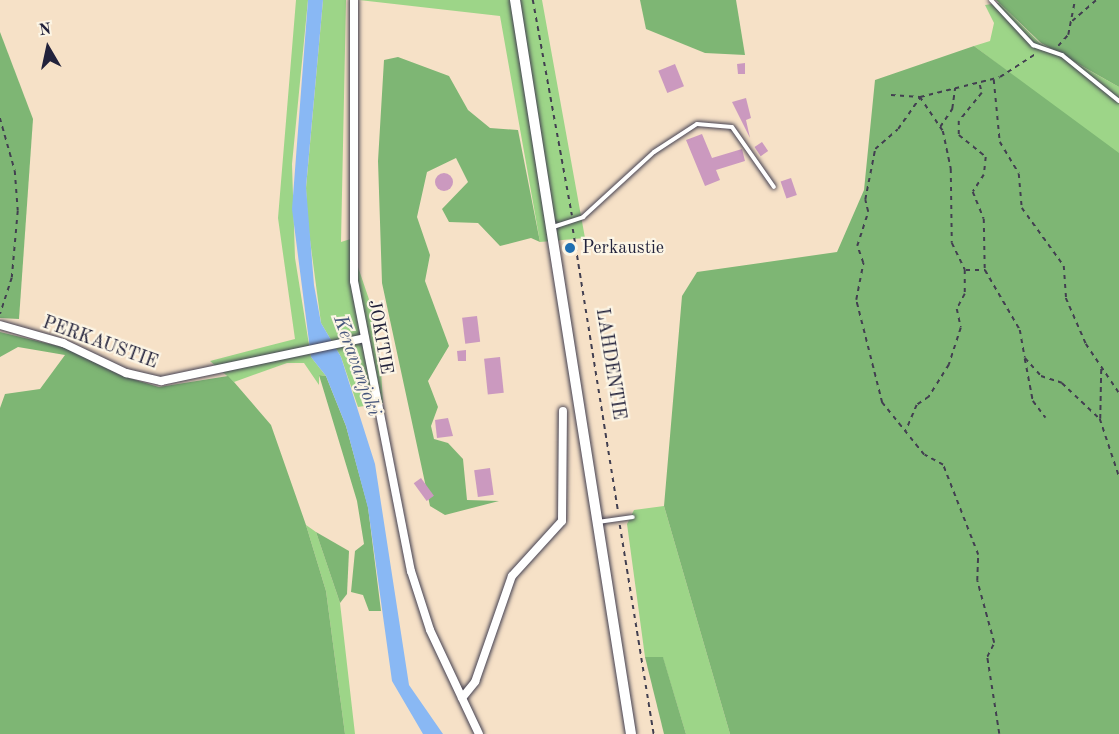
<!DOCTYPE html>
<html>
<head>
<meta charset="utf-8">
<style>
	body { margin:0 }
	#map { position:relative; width:1119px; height:734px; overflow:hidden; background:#f6e1c7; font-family:"Old Standard TT",serif }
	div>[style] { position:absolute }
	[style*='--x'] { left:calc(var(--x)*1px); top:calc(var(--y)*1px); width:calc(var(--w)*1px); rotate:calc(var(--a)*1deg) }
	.green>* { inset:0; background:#9dd588 }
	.forest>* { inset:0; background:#7eb674 }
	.water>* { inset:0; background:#89b8f4 }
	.building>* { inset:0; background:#cb99bf; transform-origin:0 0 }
	.round { border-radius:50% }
	.path>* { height:1.5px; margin-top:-0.75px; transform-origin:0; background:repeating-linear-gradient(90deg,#423f50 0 4.5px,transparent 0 9px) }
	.roads { filter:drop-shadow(0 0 2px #423f50) drop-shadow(0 0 2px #423f50) }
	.lane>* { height:4px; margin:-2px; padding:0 2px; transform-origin:2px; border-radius:2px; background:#fff }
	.street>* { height:8px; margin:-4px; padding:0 4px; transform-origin:4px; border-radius:4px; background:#fff }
	.secondary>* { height:10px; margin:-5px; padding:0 5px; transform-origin:5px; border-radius:5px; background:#fff }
	.dots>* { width:16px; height:16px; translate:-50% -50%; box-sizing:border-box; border:3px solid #fcf5e5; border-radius:50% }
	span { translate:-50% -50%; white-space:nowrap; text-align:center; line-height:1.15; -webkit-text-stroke:4.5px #fcf5e5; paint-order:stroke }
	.poi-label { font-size:18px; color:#22223b }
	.left { translate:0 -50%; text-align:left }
	.street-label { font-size:18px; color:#22223b }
	.water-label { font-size:20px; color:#46567c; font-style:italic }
	.north { position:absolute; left:18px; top:18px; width:60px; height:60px; -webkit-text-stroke:4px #fcf5e5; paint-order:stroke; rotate:351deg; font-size:16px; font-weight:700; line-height:24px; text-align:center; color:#22223b }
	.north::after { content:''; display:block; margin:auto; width:21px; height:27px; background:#22223b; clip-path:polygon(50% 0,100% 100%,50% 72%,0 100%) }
</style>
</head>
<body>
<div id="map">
	<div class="green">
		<div style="clip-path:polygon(296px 0,308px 0,292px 164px,295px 258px,311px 357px,326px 376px,319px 375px,319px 385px,304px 363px,287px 363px,234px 382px,210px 361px,295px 339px,278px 218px)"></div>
		<div style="clip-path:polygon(323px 0,346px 0,341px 242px,357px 237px,358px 267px,376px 320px,380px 354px,383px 403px,358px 407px,341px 357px,321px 323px,308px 225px,306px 188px)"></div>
		<div style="clip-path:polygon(359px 0,542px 0,585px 238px,540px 242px,500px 16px)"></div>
		<div style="clip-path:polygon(999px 3px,1040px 43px,1119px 87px,1119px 156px,974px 46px,990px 41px,994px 23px,985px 5px)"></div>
		<div style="clip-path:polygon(664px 506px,730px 734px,686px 734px,663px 658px,645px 657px,627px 524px,634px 510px)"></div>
		<div style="clip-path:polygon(306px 525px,316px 532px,340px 603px,355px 734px,345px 734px,326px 591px)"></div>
	</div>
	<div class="forest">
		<div style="clip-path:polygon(640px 0,736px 0,745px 55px,705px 53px,646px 29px)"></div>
		<div style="clip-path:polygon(996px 0,1119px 0,1119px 87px,1041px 43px)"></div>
		<div style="clip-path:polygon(0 32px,33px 119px,19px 319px,0 318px)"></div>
		<div style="clip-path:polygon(974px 46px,1119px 153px,1119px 734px,730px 734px,664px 506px,682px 296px,697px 272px,837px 252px,864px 190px,875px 80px)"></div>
		<div style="clip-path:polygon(398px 57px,449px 76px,468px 110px,490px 128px,518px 130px,540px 242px,531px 238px,500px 246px,478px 223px,449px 222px,442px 209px,468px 182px,456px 158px,427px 172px,417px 217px,430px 255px,425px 281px,449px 346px,428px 381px,438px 407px,431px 426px,434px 439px,448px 443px,463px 459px,467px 500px,499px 501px,445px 515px,430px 506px,382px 283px,378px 161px,384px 60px)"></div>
		<div style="clip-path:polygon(0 332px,66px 348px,122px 376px,159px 387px,228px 376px,234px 382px,271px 425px,306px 525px,326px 591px,345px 734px,0 734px,0 408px,5px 394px,40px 389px,65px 355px,18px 347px,0 357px)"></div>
		<div style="clip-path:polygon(319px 375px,326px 376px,346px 426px,368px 507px,381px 611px,369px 611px,363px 595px,351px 592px,355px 551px,364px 544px,357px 501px)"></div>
		<div style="clip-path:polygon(316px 532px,349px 551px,347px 594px,340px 603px)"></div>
		<div style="clip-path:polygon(645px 657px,663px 657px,686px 734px,664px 734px)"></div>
	</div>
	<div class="water">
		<div style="clip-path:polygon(308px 0,323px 0,306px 187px,314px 285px,321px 323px,341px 357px,375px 464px,409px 685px,443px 734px,423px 734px,392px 681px,368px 508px,346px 426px,326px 376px,311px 357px,292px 209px)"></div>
	</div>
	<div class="building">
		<div style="clip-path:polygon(745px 63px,745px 74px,738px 74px,737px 64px)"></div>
		<div style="left:675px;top:64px;width:24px;height:18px;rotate:68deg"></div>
		<div style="clip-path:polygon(746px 98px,751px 118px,746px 120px,750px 138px,732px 102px)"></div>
		<div style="clip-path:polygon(702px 134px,712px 158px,742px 149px,745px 161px,716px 170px,720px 180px,705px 186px,686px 140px)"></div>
		<div style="left:762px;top:142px;width:11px;height:9px;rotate:56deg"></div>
		<div class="round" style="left:435px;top:173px;width:18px;height:18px"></div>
		<div style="left:791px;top:178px;width:18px;height:11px;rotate:71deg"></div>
		<div style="left:477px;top:316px;width:26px;height:15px;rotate:83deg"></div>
		<div style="clip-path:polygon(466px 350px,466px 361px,458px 361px,457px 351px)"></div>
		<div style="left:500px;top:357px;width:36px;height:16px;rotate:84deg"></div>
		<div style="clip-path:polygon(448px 418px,453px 436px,437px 438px,435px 420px)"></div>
		<div style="left:490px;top:468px;width:27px;height:16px;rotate:82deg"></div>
		<div style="left:421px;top:478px;width:22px;height:9px;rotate:54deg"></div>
	</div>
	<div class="path">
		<div style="--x:533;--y:0;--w:219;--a:79.7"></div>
		<div style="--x:1072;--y:21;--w:32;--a:-41"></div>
		<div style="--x:1058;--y:46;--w:15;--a:-48"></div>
		<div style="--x:1068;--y:35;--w:36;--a:-79"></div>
		<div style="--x:994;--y:80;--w:62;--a:84.5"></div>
		<div style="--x:1000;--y:142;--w:37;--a:59"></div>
		<div style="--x:1019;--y:174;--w:34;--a:85"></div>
		<div style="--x:1022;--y:208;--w:72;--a:54.1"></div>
		<div style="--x:1064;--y:266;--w:32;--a:86"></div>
		<div style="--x:1066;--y:298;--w:50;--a:66.5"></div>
		<div style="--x:1086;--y:344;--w:59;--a:56"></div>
		<div style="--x:980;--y:85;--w:8;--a:76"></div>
		<div style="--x:982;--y:93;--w:36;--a:129"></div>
		<div style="--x:959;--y:121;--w:14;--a:90"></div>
		<div style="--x:959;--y:135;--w:35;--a:39"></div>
		<div style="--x:986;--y:157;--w:18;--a:96"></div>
		<div style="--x:984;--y:175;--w:20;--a:123"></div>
		<div style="--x:973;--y:192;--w:29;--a:68"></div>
		<div style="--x:984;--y:219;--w:51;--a:88.9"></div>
		<div style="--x:985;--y:270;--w:69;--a:59.7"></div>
		<div style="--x:1020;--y:330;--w:28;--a:80"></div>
		<div style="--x:1025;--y:358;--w:24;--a:48"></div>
		<div style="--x:1041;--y:376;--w:22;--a:18"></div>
		<div style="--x:1062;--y:383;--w:52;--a:43.5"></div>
		<div style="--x:1100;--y:419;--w:60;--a:71.6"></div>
		<div style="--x:891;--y:95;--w:29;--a:4"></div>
		<div style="--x:920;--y:97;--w:41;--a:55.9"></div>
		<div style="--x:943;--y:131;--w:39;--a:78"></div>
		<div style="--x:951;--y:169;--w:74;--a:89.2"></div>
		<div style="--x:952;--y:243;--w:30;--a:64"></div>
		<div style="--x:965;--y:270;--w:24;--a:90"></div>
		<div style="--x:965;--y:294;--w:17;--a:118"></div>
		<div style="--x:957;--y:309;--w:19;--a:78"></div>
		<div style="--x:961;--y:328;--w:39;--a:108"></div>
		<div style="--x:949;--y:365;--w:38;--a:122"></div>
		<div style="--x:929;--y:397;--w:14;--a:146"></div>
		<div style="--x:917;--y:405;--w:28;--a:113"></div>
		<div style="--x:0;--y:118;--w:55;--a:74.2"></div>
		<div style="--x:15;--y:171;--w:40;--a:85.7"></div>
		<div style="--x:18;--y:211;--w:67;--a:95.1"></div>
		<div style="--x:12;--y:278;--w:38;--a:108"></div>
		<div style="--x:940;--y:127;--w:22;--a:-56"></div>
		<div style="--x:952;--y:109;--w:21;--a:-82"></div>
		<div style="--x:573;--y:229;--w:286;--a:80.9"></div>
		<div style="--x:966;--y:270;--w:19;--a:0"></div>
		<div style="--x:1025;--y:359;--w:43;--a:79.2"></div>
		<div style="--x:1033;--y:401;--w:21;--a:53"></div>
		<div style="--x:1100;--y:419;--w:52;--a:-88.9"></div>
		<div style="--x:620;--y:525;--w:212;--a:80.8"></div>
		<div style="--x:999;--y:734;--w:78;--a:-98.9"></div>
		<div style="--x:987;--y:657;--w:16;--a:-63"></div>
		<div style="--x:994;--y:643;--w:64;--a:-105.3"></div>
		<div style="--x:977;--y:581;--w:26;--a:-88"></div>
		<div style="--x:978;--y:555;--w:97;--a:-111.3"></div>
		<div style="--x:943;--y:465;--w:21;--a:-152"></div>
		<div style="--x:924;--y:455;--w:67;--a:-128.9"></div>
		<div style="--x:882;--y:403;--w:106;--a:-104.2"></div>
		<div style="--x:856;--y:300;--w:38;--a:-79"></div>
		<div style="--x:863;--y:263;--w:18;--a:-109"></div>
		<div style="--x:857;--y:246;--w:36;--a:-72"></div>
		<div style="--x:868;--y:212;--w:12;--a:-104"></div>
		<div style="--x:865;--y:200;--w:52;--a:-78.9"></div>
		<div style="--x:875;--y:149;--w:30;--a:-41"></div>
		<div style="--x:898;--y:129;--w:39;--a:-55"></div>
		<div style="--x:920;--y:97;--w:82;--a:-14"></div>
		<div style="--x:1000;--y:77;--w:44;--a:-33"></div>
	</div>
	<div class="roads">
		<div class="lane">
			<div style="--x:991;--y:0;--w:62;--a:47"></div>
			<div style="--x:1033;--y:45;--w:31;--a:19"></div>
			<div style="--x:1062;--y:55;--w:73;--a:38.9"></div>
			<div style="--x:553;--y:227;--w:32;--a:-18"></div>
			<div style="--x:583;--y:217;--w:96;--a:-42.5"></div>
			<div style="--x:654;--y:152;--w:51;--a:-33.1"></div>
			<div style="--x:697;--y:124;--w:35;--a:5"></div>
			<div style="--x:732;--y:127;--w:73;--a:55"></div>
			<div style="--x:598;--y:522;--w:35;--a:-8"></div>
		</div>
		<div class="street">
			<div style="--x:354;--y:0;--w:281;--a:90"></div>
			<div style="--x:354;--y:281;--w:296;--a:78.9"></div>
			<div style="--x:411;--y:571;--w:62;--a:72.1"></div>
			<div style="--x:430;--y:630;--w:115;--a:64.8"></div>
			<div style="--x:0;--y:325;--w:66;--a:15.9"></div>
			<div style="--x:63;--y:343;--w:70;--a:25.5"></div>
			<div style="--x:126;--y:373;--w:36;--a:13"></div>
			<div style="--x:161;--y:381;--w:208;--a:-11.9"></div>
			<div style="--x:462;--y:698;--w:21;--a:-51"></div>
			<div style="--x:475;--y:682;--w:112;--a:-70.8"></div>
			<div style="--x:512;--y:576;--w:74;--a:-47.7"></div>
			<div style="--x:562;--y:521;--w:110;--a:-89.5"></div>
		</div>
		<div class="secondary">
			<div style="--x:515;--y:0;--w:743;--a:81.02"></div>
		</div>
	</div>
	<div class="dots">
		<div style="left:570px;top:248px;background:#1f6fb2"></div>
	</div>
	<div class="poi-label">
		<span class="left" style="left:582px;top:248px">Perkaustie</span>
	</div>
	<div class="street-label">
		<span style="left:380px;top:337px;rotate:80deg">JOKITIE</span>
		<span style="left:100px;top:343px;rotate:20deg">PERKAUSTIE</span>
		<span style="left:610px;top:364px;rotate:81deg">LAHDENTIE</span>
	</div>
	<div class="water-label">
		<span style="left:356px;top:366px;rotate:70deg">Keravanjoki</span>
	</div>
	<div class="north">N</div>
</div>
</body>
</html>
